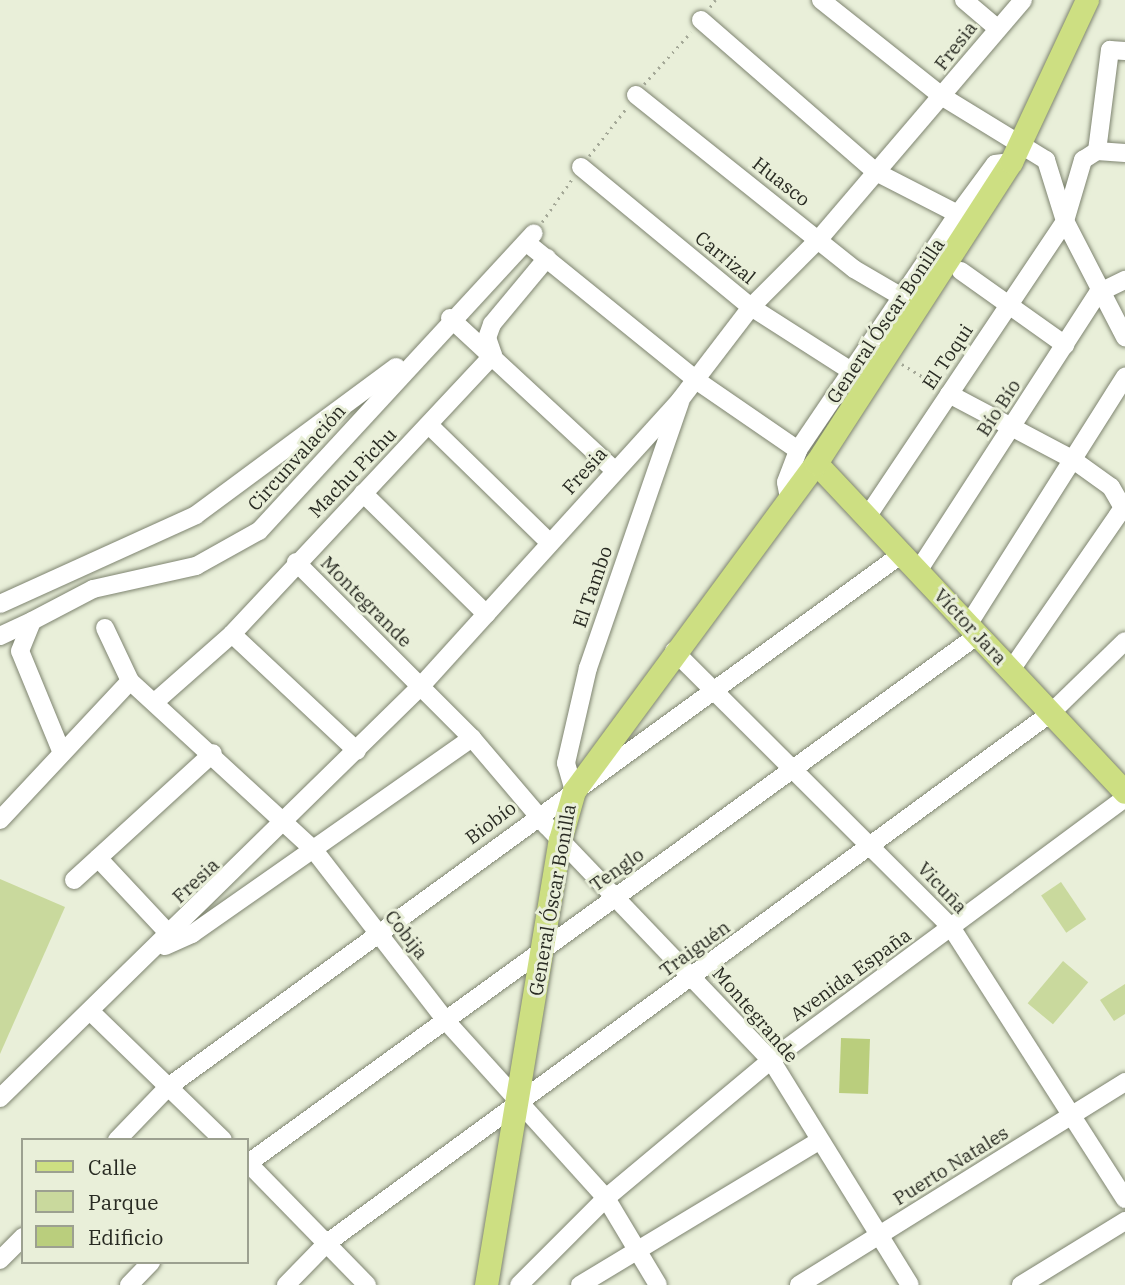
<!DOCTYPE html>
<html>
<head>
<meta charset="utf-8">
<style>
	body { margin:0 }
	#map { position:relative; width:1125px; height:1285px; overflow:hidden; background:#e9efd9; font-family:"IBM Plex Serif",serif }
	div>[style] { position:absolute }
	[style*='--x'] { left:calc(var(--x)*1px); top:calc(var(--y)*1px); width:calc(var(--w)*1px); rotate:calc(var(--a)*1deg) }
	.green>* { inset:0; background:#c9d99d; transform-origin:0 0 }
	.building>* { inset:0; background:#bace7d; transform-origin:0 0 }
	.path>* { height:2.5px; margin-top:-1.25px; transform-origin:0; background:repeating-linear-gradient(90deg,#a4a897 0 2px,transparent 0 7px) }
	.roads { filter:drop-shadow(0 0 2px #7e8470) drop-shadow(0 0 2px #7e8470) }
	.minor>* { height:18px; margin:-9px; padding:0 9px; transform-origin:9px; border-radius:9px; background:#fff }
	.major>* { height:23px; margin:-11.5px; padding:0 11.5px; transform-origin:11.5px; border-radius:11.5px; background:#cddf82 }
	span { translate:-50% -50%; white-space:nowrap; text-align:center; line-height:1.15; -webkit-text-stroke:6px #e9efd9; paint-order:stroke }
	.street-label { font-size:19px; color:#282a22 }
	.legend { position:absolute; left:21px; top:1138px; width:228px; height:126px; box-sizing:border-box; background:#e9efd9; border:2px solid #9ca090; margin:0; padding:9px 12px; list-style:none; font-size:21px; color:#282a22 }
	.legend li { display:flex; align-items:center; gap:14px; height:35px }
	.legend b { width:35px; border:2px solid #9ca090 }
</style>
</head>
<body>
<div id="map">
	<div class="green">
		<div style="clip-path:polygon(0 879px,65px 907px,0 1054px)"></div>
		<div style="left:1061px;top:882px;width:45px;height:24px;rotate:56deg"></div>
		<div style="left:1063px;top:961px;width:33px;height:55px;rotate:40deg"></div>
		<div style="clip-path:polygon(1125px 984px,1125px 1014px,1114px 1021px,1100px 1000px)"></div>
	</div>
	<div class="building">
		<div style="left:841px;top:1038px;width:29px;height:55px;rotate:2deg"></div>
	</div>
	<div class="path">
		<div style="--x:710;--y:7;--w:9;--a:-54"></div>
		<div style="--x:644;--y:84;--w:70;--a:-47.9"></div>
		<div style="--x:589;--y:156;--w:63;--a:-52"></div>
		<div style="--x:542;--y:222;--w:52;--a:-55.1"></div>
		<div style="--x:902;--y:364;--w:42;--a:31.4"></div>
	</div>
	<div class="roads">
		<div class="minor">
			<div style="--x:821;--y:0;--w:156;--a:38.5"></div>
			<div style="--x:943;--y:97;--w:121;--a:31.5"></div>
			<div style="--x:1046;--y:160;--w:64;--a:72.7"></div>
			<div style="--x:1065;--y:221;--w:131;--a:62.7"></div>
			<div style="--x:964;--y:0;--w:43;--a:40.3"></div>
			<div style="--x:701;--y:20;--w:232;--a:41"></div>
			<div style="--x:876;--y:172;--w:92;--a:27.1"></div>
			<div style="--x:636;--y:95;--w:279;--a:38.6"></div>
			<div style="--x:854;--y:269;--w:56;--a:30.3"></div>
			<div style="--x:1097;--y:151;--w:28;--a:4"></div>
			<div style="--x:581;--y:167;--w:220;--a:39.5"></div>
			<div style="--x:751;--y:307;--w:119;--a:32.6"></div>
			<div style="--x:532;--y:247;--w:211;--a:39"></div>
			<div style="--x:696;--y:380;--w:124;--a:34.5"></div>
			<div style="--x:961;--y:271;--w:128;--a:35.4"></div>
			<div style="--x:450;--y:318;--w:224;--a:42.8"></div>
			<div style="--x:949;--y:394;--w:139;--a:27.9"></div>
			<div style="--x:1072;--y:459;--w:48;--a:35.7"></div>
			<div style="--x:1111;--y:487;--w:28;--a:60"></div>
			<div style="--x:429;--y:425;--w:169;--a:44.3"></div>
			<div style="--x:363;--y:493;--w:173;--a:44.5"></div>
			<div style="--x:789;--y:498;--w:16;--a:-101"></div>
			<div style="--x:786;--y:482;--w:34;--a:-69"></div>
			<div style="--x:798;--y:450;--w:285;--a:-55.9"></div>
			<div style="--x:958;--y:214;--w:62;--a:-53.5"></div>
			<div style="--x:995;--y:164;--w:16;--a:-7"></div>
			<div style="--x:867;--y:517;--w:356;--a:-56.2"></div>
			<div style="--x:1065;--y:221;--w:64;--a:-73.6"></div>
			<div style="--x:1083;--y:160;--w:17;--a:-33"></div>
			<div style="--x:1097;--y:151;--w:102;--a:-82.7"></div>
			<div style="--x:1110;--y:50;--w:15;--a:4"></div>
			<div style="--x:296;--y:562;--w:249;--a:45"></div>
			<div style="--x:472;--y:738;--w:116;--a:49.6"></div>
			<div style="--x:547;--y:826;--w:324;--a:46.3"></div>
			<div style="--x:771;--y:1060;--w:264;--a:58.3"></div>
			<div style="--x:918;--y:571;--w:331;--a:-57.1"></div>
			<div style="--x:1098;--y:293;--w:30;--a:-26"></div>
			<div style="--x:0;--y:604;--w:215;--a:-24.4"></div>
			<div style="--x:196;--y:515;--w:249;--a:-36.5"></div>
			<div style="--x:968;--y:625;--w:294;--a:-57.7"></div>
			<div style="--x:105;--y:628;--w:59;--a:64.7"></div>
			<div style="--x:130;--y:681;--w:250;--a:42.6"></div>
			<div style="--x:314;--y:850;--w:216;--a:52.3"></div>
			<div style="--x:446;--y:1021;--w:239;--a:47.9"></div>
			<div style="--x:606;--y:1198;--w:101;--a:59.1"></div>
			<div style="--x:232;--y:634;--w:171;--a:43.1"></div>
			<div style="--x:0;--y:636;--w:35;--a:-25"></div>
			<div style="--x:674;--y:651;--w:391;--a:44.9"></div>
			<div style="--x:951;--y:927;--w:323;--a:57.4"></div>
			<div style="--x:1011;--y:670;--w:201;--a:-55.4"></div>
			<div style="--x:156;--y:701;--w:101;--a:-41.4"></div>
			<div style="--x:232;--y:634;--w:382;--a:-46.9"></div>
			<div style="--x:493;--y:355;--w:18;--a:-109"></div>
			<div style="--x:487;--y:338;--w:15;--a:-70"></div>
			<div style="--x:492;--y:324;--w:86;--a:-50.2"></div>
			<div style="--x:62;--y:753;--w:110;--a:-112.4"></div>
			<div style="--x:20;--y:651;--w:32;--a:-68"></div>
			<div style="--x:32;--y:621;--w:69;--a:-27.7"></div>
			<div style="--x:93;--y:589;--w:106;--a:-12.6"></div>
			<div style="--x:196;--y:566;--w:72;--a:-29.1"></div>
			<div style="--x:259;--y:531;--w:405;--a:-47.3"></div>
			<div style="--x:574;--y:791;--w:29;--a:-106"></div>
			<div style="--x:566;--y:763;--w:98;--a:-77"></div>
			<div style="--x:588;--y:668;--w:281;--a:-70.9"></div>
			<div style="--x:0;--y:820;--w:190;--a:-46.9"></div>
			<div style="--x:98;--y:858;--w:105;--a:46.9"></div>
			<div style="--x:74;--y:880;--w:188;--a:-42.4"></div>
			<div style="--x:165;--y:946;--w:30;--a:-24"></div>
			<div style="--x:192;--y:934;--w:342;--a:-35"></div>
			<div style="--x:90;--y:1011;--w:185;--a:44.1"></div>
			<div style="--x:0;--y:1098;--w:589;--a:-44.38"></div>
			<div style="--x:421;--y:686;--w:386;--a:-47.8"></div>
			<div style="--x:680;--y:400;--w:117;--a:-52.6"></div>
			<div style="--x:751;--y:307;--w:96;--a:-45"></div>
			<div style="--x:819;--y:239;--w:314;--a:-49.5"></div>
			<div style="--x:117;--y:1140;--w:74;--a:-46.1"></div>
			<div style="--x:168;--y:1087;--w:907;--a:-35.99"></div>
			<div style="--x:247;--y:1162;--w:172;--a:45.7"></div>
			<div style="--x:247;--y:1164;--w:902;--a:-35.89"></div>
			<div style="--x:0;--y:1260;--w:33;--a:-45"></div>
			<div style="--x:129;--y:1285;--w:32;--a:-46"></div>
			<div style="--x:286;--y:1285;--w:59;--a:-45.7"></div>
			<div style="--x:327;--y:1243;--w:897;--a:-36.21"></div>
			<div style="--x:1051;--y:713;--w:103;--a:-44.2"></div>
			<div style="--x:519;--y:1285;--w:123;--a:-45"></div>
			<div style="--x:606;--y:1198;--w:215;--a:-39.9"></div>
			<div style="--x:771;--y:1060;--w:440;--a:-36.5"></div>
			<div style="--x:580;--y:1285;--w:280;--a:-31.1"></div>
			<div style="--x:799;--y:1285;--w:384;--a:-31.9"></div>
			<div style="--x:1021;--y:1285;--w:122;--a:-31.6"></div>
		</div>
		<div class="major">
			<div style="--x:816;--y:463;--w:451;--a:46.8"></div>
			<div style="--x:486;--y:1285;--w:451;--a:-80.6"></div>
			<div style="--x:560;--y:840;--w:51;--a:-74.1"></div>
			<div style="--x:574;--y:791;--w:408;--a:-53.6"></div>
			<div style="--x:816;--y:463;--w:359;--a:-57.1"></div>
			<div style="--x:1011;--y:162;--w:179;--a:-64.9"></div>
		</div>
	</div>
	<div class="street-label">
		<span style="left:956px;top:46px;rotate:-52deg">Fresia</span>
		<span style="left:781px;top:182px;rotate:38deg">Huasco</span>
		<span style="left:725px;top:258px;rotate:39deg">Carrizal</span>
		<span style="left:886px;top:321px;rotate:-56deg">General Óscar Bonilla</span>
		<span style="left:948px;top:357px;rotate:-56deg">El Toqui</span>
		<span style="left:999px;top:408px;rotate:-57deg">Bío Bío</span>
		<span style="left:297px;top:458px;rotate:-48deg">Circunvalación</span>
		<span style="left:585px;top:471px;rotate:-48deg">Fresia</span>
		<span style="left:353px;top:473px;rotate:-46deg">Machu Pichu</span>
		<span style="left:593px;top:587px;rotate:-71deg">El Tambo</span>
		<span style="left:366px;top:602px;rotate:45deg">Montegrande</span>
		<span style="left:970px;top:627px;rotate:47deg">Víctor Jara</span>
		<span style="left:491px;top:823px;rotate:-37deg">Biobío</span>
		<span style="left:617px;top:870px;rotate:-35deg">Tenglo</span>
		<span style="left:196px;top:881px;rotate:-43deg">Fresia</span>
		<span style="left:942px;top:888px;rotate:47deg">Vicuña</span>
		<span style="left:553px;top:900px;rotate:-80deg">General Óscar Bonilla</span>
		<span style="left:406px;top:935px;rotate:52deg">Cobija</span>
		<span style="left:695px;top:949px;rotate:-36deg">Traiguén</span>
		<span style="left:851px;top:975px;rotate:-36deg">Avenida España</span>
		<span style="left:755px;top:1015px;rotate:49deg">Montegrande</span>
		<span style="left:951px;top:1166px;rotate:-32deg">Puerto Natales</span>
	</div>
	<ul class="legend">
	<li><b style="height:9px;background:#cddf82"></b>Calle</li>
	<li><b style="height:19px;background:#c9d99d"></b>Parque</li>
	<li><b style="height:19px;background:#bace7d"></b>Edificio</li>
	</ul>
</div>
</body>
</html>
